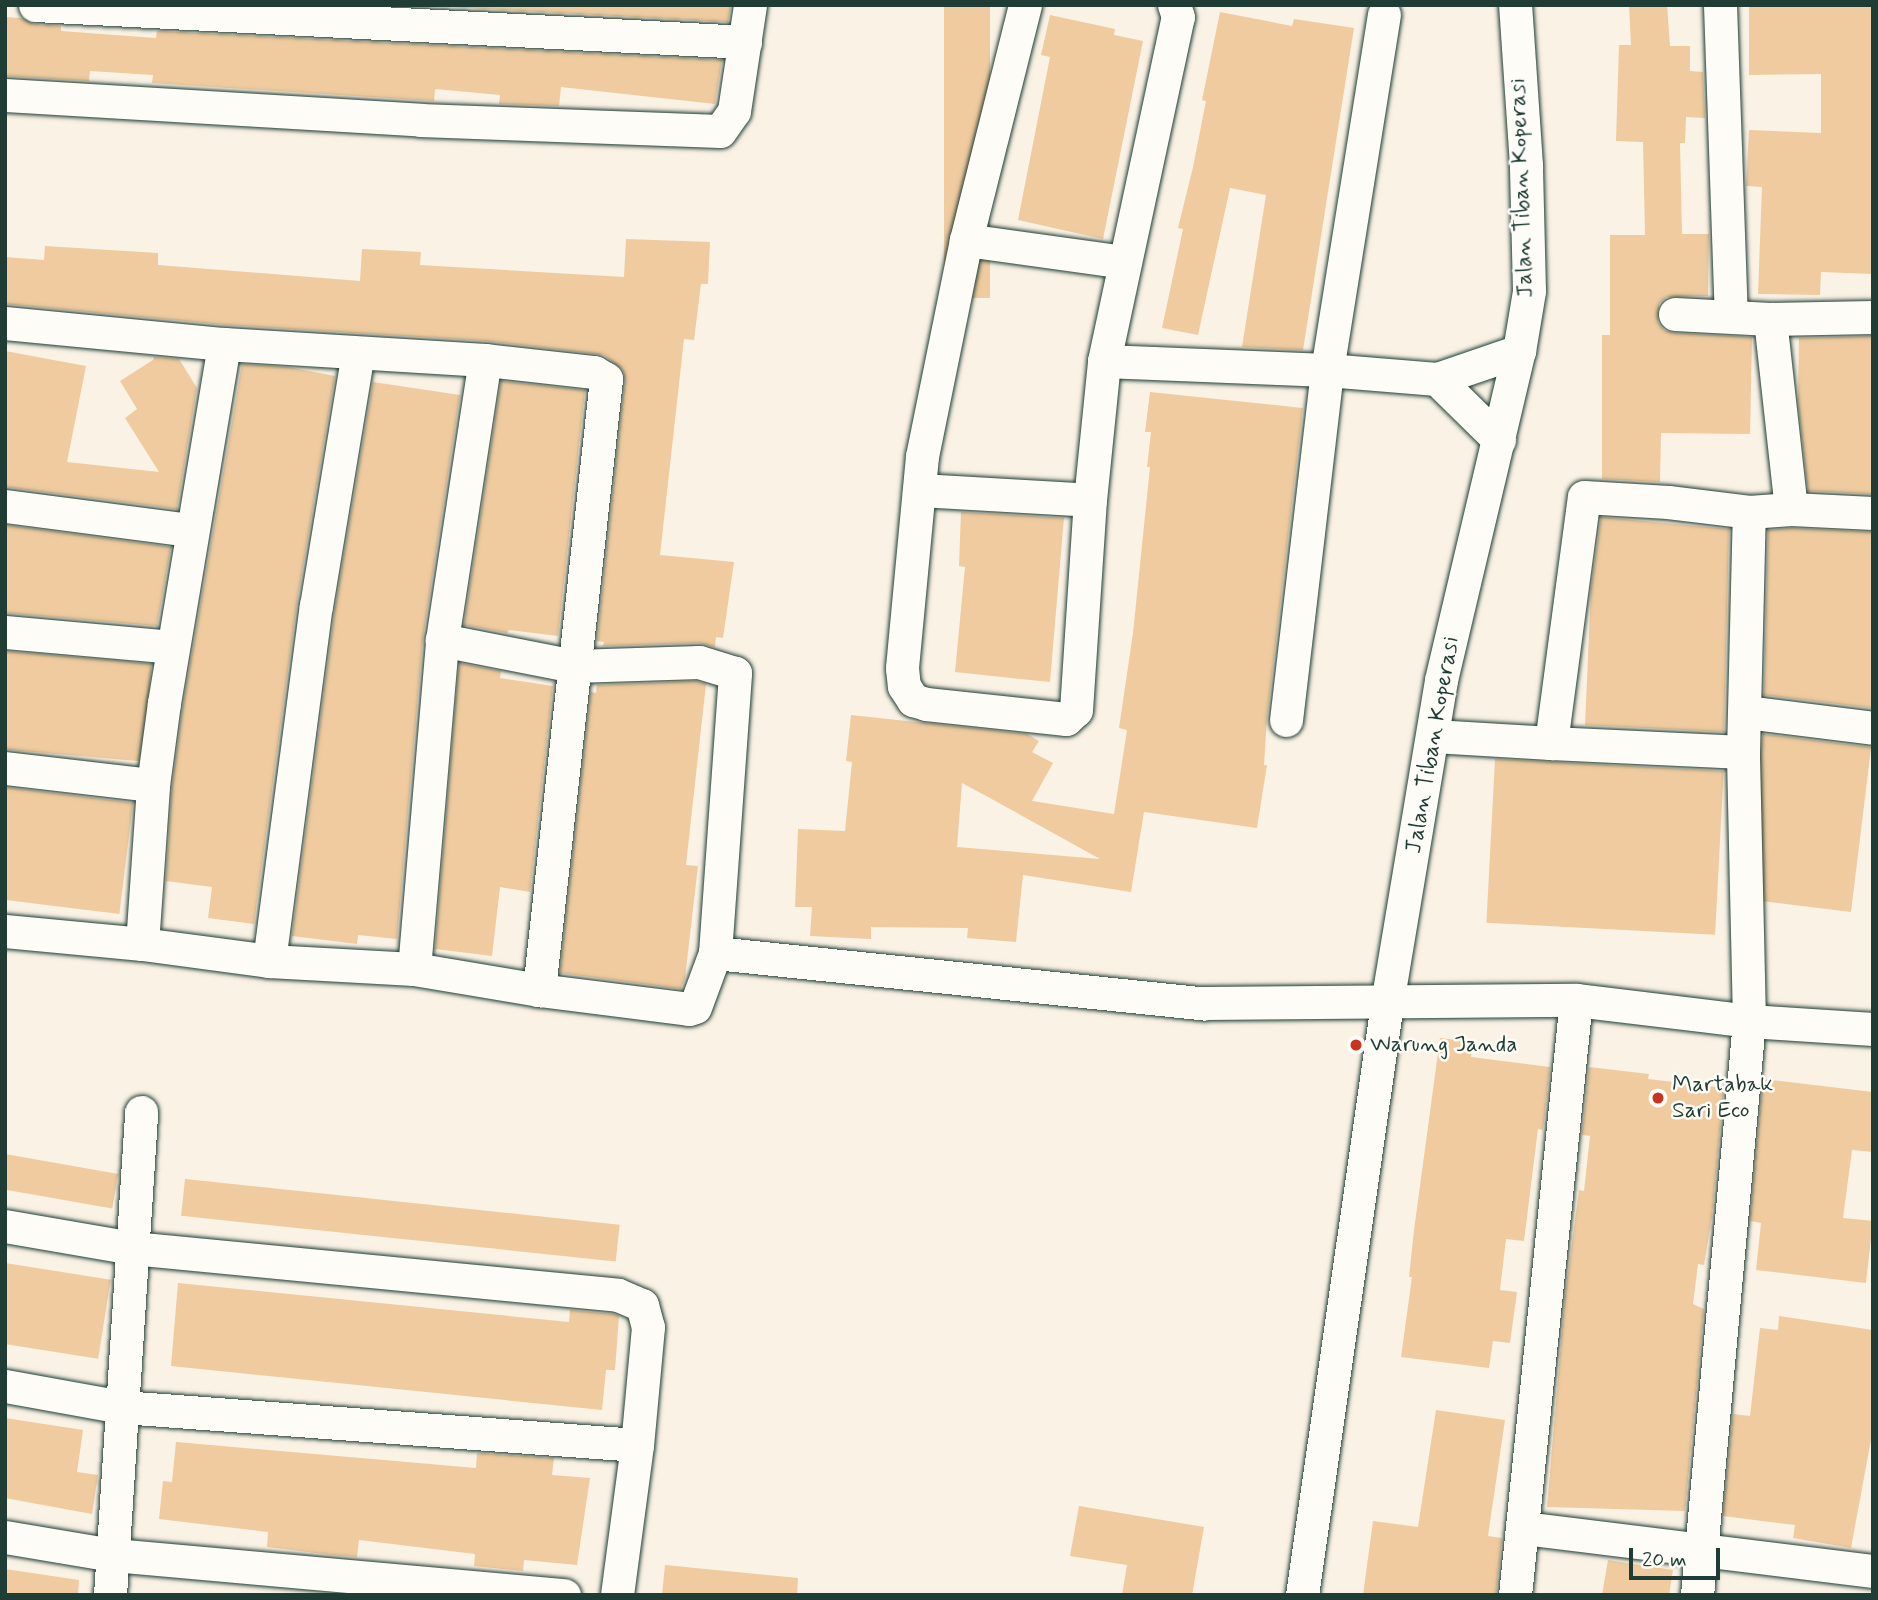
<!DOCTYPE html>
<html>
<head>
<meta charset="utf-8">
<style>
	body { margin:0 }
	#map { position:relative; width:1878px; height:1600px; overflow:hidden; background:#faf2e5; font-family:Mynerve,sans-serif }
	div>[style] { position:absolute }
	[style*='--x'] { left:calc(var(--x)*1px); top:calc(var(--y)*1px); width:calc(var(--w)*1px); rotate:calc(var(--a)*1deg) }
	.building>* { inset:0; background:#efcb9f; transform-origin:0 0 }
	.roads { filter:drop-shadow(0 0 2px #1f3d34) drop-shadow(0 0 2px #1f3d34) }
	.minor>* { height:33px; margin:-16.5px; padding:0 16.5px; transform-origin:16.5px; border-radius:16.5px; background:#fdfcf7 }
	.dots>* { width:19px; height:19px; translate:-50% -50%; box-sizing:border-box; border:4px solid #fdfcf7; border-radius:50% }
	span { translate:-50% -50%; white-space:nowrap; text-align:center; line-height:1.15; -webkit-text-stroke:5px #fdfcf7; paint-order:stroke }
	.street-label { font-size:23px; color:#1f3d34 }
	.poi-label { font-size:23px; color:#1f3d34 }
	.left { translate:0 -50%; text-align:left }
	.frame { position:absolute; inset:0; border:7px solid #1f3d34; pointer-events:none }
	.scale { position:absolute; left:1629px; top:1548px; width:91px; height:32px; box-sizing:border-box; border:4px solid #1f3d34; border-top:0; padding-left:9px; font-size:21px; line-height:24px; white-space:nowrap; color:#1f3d34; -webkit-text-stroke:5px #fdfcf7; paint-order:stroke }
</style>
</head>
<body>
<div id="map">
	<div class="building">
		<div style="clip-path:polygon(410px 5px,731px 5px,728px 22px)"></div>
		<div style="left:944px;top:5px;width:46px;height:293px"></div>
		<div style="clip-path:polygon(1629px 5px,1667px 5px,1670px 46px,1690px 46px,1690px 71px,1703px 72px,1705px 118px,1686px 117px,1685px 143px,1680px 143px,1682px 234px,1709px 234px,1708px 296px,1666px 297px,1659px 304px,1658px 322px,1664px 330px,1674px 333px,1752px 337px,1750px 434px,1661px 433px,1660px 482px,1602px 479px,1602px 335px,1610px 335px,1610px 235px,1645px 235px,1643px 142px,1616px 141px,1619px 45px,1631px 45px)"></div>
		<div style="clip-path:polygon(1749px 5px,1873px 5px,1873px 274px,1821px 272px,1820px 295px,1758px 294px,1762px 187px,1746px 186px,1749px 130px,1821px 133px,1821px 74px,1749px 75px)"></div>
		<div style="clip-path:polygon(1220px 12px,1292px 26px,1294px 19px,1354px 28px,1303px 350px,1242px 347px,1266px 195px,1230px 188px,1198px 335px,1162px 328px,1183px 229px,1178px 228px,1193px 167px,1206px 101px,1202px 100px)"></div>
		<div style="clip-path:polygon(1050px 15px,1115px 29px,1114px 35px,1143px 41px,1103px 239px,1018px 220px,1050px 57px,1041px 55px)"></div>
		<div style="clip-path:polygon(5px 17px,22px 18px,34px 24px,61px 26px,61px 31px,156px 38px,157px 31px,722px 60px,715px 104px,561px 87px,559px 106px,499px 104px,500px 95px,435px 89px,434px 101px,152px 83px,153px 75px,90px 71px,89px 81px,5px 76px)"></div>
		<div style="clip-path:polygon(626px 239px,710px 242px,708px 284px,701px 284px,694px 340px,684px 339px,660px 555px,734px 562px,723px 638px,716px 637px,715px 647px,698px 643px,603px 646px,604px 642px,597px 641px,625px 381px,623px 370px,604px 355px,486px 341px,226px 325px,5px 304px,5px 257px,44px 260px,45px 246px,158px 253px,158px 265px,360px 281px,362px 249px,421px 252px,420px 265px,624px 277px)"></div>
		<div style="clip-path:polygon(1873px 336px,1873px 494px,1808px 491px,1798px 401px,1799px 338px)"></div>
		<div style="clip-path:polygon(5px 351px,86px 366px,67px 462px,159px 472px,125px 418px,137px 409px,120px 381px,153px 360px,154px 357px,179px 359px,197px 388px,177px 509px,5px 487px)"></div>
		<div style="clip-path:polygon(242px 364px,288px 367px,335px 376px,297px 603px,254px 924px,208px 918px,212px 887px,166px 881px,172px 787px,183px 706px)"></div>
		<div style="clip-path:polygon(501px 381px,585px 390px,558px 636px,509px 630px,507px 633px,464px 625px)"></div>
		<div style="clip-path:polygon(373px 382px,460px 395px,423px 638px,397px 939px,358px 935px,357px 944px,292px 936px,335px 609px)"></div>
		<div style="clip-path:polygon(evenodd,1150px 392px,1303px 408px,1267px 718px,1264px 765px,1267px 765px,1257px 828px,1144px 812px,1131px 892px,1023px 875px,1016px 942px,967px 938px,968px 928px,871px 927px,871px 939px,810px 936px,812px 907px,795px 907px,798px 829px,845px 831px,852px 762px,846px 761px,851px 715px,1027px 734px,1039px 741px,1032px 752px,1053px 763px,1032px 801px,1114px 814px,1127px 730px,1119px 728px,1133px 633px,1150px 467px,1147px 467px,1151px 432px,1145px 432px,1150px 392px,962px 783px,988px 797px,1100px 859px,957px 847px,962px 783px)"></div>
		<div style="clip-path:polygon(961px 512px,1064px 518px,1050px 682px,955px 672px,965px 567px,959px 566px)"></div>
		<div style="clip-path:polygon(1601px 517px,1729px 529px,1724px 732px,1585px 725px,1591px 589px)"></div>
		<div style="clip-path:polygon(5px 525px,171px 547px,157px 626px,5px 613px)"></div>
		<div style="clip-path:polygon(1791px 528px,1873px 532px,1871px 708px,1764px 695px,1768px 530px)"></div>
		<div style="left:5px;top:651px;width:147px;height:98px;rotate:5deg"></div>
		<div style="clip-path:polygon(459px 663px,501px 671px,500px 678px,553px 686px,530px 892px,500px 887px,492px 956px,435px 949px)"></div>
		<div style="clip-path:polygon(696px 681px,706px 684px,686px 865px,698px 866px,685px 978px,681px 989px,560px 973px,591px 692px,596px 693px,597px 685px)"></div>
		<div style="left:1763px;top:734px;width:109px;height:166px;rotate:7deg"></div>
		<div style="left:1495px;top:759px;width:229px;height:164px;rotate:3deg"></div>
		<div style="left:5px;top:787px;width:129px;height:112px;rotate:7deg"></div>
		<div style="clip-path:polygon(1440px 1038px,1473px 1042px,1471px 1057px,1550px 1067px,1543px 1130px,1538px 1129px,1524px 1241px,1506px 1239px,1500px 1290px,1517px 1292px,1510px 1343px,1493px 1341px,1489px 1368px,1401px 1357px,1412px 1277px,1409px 1277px,1414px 1230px)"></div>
		<div style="clip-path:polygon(1589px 1067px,1649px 1074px,1648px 1079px,1724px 1088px,1712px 1217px,1704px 1265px,1698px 1264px,1693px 1304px,1704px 1309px,1685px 1511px,1547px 1507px,1565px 1296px,1579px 1190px,1584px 1191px,1590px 1136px,1582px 1135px)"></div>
		<div style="clip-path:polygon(1763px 1079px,1873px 1092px,1873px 1152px,1852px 1150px,1843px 1218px,1873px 1221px,1866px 1283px,1756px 1270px,1761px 1223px,1750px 1221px)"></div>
		<div style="left:5px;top:1154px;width:115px;height:35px;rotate:10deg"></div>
		<div style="left:185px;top:1179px;width:437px;height:37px;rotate:6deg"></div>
		<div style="left:5px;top:1263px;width:107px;height:80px;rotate:9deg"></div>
		<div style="clip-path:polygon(178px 1283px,569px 1322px,570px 1310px,613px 1314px,619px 1316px,615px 1370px,606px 1370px,602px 1410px,171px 1366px)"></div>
		<div style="clip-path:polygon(1779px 1316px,1873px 1330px,1873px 1429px,1851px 1548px,1793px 1538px,1795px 1525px,1723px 1516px,1733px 1414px,1750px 1416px,1760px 1328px,1778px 1330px)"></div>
		<div style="clip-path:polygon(1436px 1410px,1505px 1420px,1488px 1536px,1502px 1538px,1496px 1595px,1363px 1595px,1373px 1521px,1418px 1527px)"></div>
		<div style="clip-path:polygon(5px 1418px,83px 1430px,77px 1472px,98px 1475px,92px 1514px,5px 1498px)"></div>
		<div style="clip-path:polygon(176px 1442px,476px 1468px,477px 1453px,554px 1458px,552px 1475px,590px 1478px,577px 1565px,524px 1560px,523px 1571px,474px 1566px,475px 1554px,359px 1540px,357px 1557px,332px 1555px,267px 1547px,268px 1532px,159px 1519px,163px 1481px,172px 1482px)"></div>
		<div style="clip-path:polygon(1079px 1506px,1204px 1527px,1192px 1595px,1122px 1595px,1127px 1565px,1070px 1556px)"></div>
		<div style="clip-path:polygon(1608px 1560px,1673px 1570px,1669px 1595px,1602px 1595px)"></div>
		<div style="clip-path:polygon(665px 1565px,798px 1578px,797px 1595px,662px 1595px)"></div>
		<div style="clip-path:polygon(5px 1569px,79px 1580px,78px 1595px,5px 1595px)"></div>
	</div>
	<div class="roads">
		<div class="minor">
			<div style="--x:35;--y:5;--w:711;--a:2.98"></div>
			<div style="--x:1025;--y:5;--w:242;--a:104.1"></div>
			<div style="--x:966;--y:240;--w:220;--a:101.5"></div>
			<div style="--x:922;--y:456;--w:213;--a:95.4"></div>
			<div style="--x:902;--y:668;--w:18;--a:84"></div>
			<div style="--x:904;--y:686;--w:17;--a:57"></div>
			<div style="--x:913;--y:700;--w:14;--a:17"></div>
			<div style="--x:926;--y:704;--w:141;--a:6.1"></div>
			<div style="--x:1066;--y:719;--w:13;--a:-42"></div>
			<div style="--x:1076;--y:710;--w:210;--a:-86.2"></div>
			<div style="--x:1090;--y:500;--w:140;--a:-84.2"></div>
			<div style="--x:1104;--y:361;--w:352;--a:-77.9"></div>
			<div style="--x:1178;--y:17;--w:13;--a:-108"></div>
			<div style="--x:1720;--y:5;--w:310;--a:88"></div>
			<div style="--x:5;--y:95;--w:416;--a:3.4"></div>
			<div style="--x:420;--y:120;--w:300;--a:2.1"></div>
			<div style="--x:720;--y:131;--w:24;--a:-55"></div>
			<div style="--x:734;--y:111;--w:107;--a:-81.4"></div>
			<div style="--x:966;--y:240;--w:160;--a:7.9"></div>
			<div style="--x:1675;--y:314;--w:95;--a:3"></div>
			<div style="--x:1770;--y:319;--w:103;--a:-1.1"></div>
			<div style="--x:1770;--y:319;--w:191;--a:83.7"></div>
			<div style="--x:5;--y:323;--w:220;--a:5.5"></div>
			<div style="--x:224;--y:344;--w:261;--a:3.5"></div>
			<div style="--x:485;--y:360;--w:110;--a:6.3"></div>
			<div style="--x:594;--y:372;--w:14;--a:30"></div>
			<div style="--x:606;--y:379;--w:615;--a:96.26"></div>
			<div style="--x:1104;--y:361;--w:223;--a:2.3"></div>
			<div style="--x:1327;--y:370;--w:110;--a:4.7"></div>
			<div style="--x:1437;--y:379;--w:87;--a:-18.9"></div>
			<div style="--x:1437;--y:379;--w:87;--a:44.5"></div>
			<div style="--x:919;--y:490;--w:171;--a:3.3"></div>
			<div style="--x:5;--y:506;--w:188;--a:7.4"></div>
			<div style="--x:5;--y:632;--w:168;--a:5.1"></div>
			<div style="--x:1745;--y:712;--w:129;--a:7.1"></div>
			<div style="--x:1286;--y:720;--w:352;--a:-83.3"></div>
			<div style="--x:1327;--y:370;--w:360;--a:-80.9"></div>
			<div style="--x:1433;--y:736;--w:118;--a:3.4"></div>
			<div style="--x:1551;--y:743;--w:248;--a:-82.4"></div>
			<div style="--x:1584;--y:497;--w:84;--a:3.4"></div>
			<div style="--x:1668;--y:502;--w:82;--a:7"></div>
			<div style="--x:1749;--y:512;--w:42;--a:-4.1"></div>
			<div style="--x:1791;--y:509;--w:82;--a:2.8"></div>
			<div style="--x:1551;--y:743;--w:192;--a:2.7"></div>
			<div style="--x:5;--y:768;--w:149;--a:6.6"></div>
			<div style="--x:5;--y:931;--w:138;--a:5.4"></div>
			<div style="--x:142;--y:944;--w:128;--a:7.6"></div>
			<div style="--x:269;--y:961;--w:145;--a:3.2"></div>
			<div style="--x:414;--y:969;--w:127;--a:9.5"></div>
			<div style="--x:539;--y:990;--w:151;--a:7.2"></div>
			<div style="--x:689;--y:1009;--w:6;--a:-18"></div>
			<div style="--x:695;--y:1007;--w:58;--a:-69.7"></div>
			<div style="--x:715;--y:953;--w:281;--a:-85.9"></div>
			<div style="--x:735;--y:673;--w:38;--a:-163"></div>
			<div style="--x:699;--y:662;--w:125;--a:178.2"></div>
			<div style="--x:574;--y:666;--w:135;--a:-168.9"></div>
			<div style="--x:142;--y:944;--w:159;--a:-86"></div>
			<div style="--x:153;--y:785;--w:83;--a:-82.4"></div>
			<div style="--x:164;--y:703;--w:364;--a:-80.5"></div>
			<div style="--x:715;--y:953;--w:491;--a:5.9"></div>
			<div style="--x:1203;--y:1003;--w:373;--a:-0.5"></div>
			<div style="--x:1576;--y:1000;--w:174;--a:6.9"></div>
			<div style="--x:1749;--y:1021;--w:124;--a:3.7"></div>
			<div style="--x:269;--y:961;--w:358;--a:-82.5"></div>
			<div style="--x:316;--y:606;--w:256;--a:-80.6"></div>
			<div style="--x:414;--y:969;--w:330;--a:-85.1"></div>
			<div style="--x:442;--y:640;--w:283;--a:-81.3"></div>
			<div style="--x:5;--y:1226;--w:129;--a:9.8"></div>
			<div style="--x:132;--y:1248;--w:488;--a:5.5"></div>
			<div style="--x:618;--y:1295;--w:26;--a:23"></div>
			<div style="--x:642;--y:1305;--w:23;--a:75"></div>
			<div style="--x:648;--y:1327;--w:119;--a:95.3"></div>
			<div style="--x:637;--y:1445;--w:151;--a:97.6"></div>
			<div style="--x:5;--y:1386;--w:119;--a:10.2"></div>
			<div style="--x:122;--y:1407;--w:516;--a:4.22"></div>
			<div style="--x:1523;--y:1528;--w:353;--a:7"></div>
			<div style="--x:5;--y:1537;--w:109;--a:9.5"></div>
			<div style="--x:113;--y:1555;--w:453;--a:5.1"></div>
			<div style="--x:110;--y:1595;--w:484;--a:-86.3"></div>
			<div style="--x:1302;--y:1595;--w:598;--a:-81.83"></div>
			<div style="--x:1387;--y:1003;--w:327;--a:-80.5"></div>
			<div style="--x:1441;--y:680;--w:338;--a:-76.7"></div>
			<div style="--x:1519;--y:351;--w:61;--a:-80.5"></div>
			<div style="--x:1529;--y:291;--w:126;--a:-91.4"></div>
			<div style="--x:1526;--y:165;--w:160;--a:-93.9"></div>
			<div style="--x:1515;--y:1595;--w:598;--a:-84.15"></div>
			<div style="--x:1697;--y:1595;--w:576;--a:-84.82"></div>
			<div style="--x:1749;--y:1021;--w:269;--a:-91.3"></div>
			<div style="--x:1743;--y:752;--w:240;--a:-88.6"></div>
		</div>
	</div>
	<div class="dots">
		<div style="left:1356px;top:1045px;background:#c8321e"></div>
		<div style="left:1658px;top:1098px;background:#c8321e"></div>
	</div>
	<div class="street-label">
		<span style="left:1522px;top:188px;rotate:-92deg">Jalan Tiban Koperasi</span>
		<span style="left:1433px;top:745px;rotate:-80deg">Jalan Tiban Koperasi</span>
	</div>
	<div class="poi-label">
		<span class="left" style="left:1370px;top:1045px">Warung Janda</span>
		<span class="left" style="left:1672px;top:1098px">Martabak<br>Sari Eco</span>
	</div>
	<div class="frame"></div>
	<div class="scale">20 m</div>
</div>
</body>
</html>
